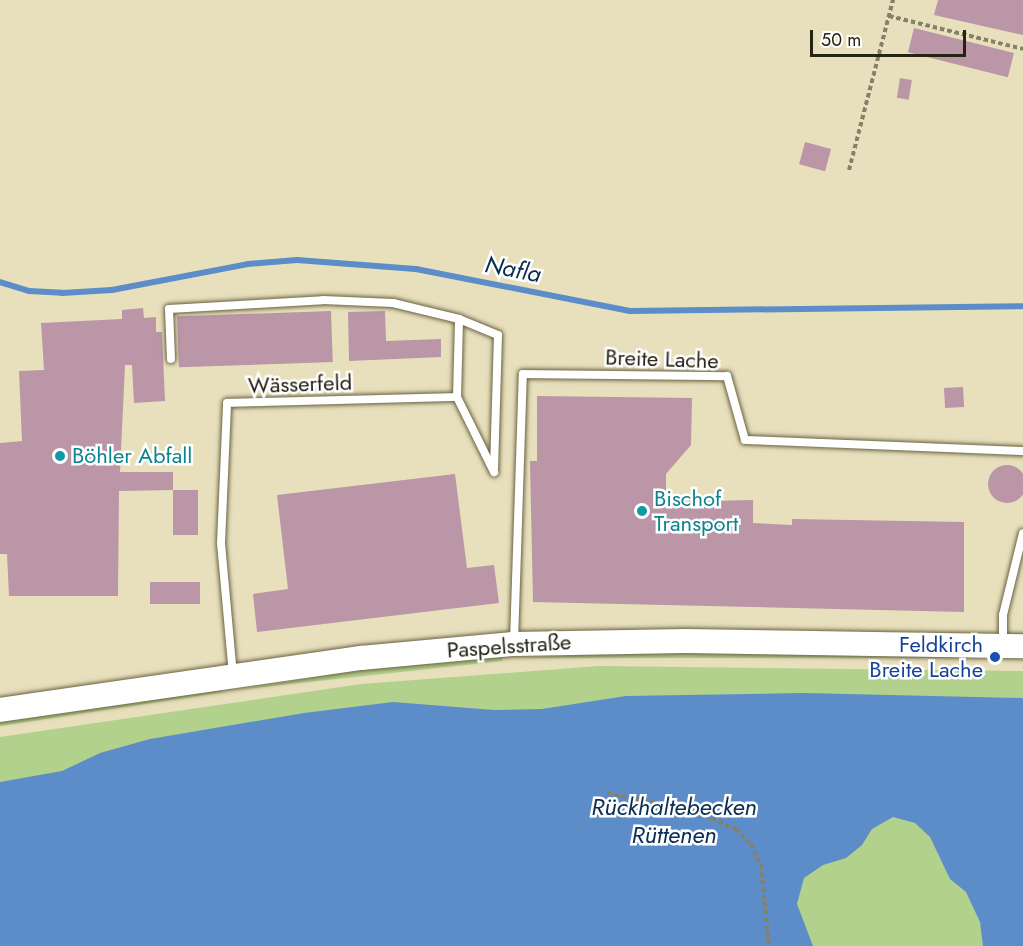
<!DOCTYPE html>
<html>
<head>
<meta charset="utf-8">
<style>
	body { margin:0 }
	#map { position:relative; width:1023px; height:946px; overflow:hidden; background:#e8e0bc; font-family:Jost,sans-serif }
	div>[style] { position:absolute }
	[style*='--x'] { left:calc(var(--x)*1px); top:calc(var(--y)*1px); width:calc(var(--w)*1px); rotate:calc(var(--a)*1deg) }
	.green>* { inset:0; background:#b2d18c }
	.water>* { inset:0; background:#5c8dc8 }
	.stream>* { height:6px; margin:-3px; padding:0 3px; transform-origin:3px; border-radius:3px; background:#5c8dc8 }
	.building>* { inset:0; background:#ba96a6; transform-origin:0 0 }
	.round { border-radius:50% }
	.path>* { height:4px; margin-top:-2px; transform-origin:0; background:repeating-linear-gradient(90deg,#858067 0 4.5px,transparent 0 7.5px) }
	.roads { filter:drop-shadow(0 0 2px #696242) drop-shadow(0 0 2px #696242) }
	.lane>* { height:8px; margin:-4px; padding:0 4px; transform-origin:4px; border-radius:4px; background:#fff }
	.secondary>* { height:24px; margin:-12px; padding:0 12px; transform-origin:12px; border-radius:12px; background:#fff }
	.dots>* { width:16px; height:16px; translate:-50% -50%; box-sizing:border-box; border:3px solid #fff; border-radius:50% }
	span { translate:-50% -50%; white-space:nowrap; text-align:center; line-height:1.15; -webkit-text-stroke:5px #fff; paint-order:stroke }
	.street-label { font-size:22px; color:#262315 }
	.culture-label { font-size:22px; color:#0d838f }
	.left { translate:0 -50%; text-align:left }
	.transit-label { font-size:22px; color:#164399 }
	.right { translate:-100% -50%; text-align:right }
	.water-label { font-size:24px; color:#092d53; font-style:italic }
	.scale { position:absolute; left:810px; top:30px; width:156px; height:27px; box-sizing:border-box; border:3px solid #262315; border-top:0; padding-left:8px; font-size:18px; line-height:21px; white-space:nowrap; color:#262315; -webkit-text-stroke:4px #fff; paint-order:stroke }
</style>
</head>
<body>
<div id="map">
	<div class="green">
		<div style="clip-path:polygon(638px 651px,978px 657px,979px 658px,525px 658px)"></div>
		<div style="clip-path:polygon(503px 657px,502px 661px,244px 689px,360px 670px)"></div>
		<div style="clip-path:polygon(599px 666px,1023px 671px,1023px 946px,0 946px,0 737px,361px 684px)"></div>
		<div style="clip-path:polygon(219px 690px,224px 692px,0 726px,0 722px)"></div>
	</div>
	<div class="water">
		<div style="clip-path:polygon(804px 693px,1023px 698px,1023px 946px,983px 946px,980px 922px,966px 892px,950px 879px,930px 837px,915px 823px,893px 817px,872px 829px,862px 845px,846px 858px,823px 865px,804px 878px,797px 904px,813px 946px,0 946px,0 782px,62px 771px,100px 753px,150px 739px,304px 713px,393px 702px,494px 710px,542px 709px,626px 696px)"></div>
	</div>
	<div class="stream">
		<div style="--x:0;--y:282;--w:30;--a:17"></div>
		<div style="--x:29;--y:291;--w:33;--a:3"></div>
		<div style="--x:62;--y:293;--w:50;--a:-3.4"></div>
		<div style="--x:112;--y:290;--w:138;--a:-10.8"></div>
		<div style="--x:248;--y:264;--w:49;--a:-4.7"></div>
		<div style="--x:297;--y:260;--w:119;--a:4.3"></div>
		<div style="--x:416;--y:269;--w:218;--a:11.1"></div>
		<div style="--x:630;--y:311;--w:393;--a:-0.7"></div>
	</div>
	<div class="building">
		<div style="clip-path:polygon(938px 0,1023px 0,1023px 35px,934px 15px)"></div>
		<div style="left:914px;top:28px;width:103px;height:25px;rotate:14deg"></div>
		<div style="left:900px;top:78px;width:12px;height:20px;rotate:9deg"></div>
		<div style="left:805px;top:142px;width:27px;height:23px;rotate:15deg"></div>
		<div style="clip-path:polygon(143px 308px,144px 318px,156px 317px,156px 332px,162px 332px,165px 401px,134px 403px,132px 365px,125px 365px,120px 472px,173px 472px,173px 490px,198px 490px,198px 535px,173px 535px,173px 490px,119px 491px,118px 596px,9px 596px,7px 554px,0 554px,0 443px,22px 441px,19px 371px,44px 370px,41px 323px,122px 319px,122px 310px)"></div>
		<div style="left:331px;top:311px;width:51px;height:154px;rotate:88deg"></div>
		<div style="clip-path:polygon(385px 311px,386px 341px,441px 339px,441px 357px,349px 361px,348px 312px)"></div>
		<div style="left:963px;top:387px;width:20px;height:19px;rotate:87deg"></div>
		<div style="clip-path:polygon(537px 396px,692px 398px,691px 445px,666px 474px,666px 502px,753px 500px,753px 523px,792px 525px,792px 519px,964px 522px,964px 612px,533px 602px,530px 461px,537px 461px)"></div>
		<div class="round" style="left:988px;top:465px;width:38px;height:38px"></div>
		<div style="clip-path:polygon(455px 474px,467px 568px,494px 565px,499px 603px,257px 632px,253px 594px,288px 589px,277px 495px)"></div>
		<div style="left:150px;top:582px;width:50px;height:22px"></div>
	</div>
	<div class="path">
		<div style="--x:889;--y:16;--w:138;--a:13.8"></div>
		<div style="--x:849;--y:170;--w:176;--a:-75.5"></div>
		<div style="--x:607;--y:793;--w:86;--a:11.4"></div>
		<div style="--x:691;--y:810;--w:49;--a:22.9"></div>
		<div style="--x:736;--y:829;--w:21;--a:45"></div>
		<div style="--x:751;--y:844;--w:23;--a:65"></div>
		<div style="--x:761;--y:865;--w:81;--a:84.4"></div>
	</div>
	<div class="roads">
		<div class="lane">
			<div style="--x:171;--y:359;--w:50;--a:-92.3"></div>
			<div style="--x:169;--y:309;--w:154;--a:-3.3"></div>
			<div style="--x:323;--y:300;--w:70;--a:2.5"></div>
			<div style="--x:393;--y:303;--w:68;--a:13.6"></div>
			<div style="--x:457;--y:397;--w:78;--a:-88.5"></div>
			<div style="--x:459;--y:319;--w:42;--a:22.3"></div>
			<div style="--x:498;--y:335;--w:133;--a:91.7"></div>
			<div style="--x:514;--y:641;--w:267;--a:-88.1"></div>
			<div style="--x:523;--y:374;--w:204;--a:0.6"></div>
			<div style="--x:727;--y:376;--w:66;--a:74.3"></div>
			<div style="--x:745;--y:440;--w:278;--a:2.3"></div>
			<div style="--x:1003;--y:644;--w:29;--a:-90"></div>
			<div style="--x:1003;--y:615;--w:84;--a:-76.3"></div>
			<div style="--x:233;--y:675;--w:133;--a:-95.2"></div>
			<div style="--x:221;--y:543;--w:140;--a:-87.5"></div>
			<div style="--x:227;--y:403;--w:230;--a:-1.5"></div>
			<div style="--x:457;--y:397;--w:84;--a:63.7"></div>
		</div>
		<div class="secondary">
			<div style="--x:0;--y:710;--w:365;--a:-8.2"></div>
			<div style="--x:361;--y:658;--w:153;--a:-5.3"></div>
			<div style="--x:513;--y:644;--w:173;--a:-1"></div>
			<div style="--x:686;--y:641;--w:337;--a:0.9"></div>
		</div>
	</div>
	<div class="dots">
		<div style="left:60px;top:456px;background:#0f9aa8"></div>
		<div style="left:642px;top:511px;background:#0f9aa8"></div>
		<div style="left:995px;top:657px;background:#1a4fb4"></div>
	</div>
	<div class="street-label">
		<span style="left:662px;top:359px;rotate:2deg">Breite Lache</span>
		<span style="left:300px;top:384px;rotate:-2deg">Wässerfeld</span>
		<span style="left:509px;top:646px;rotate:-4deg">Paspelsstraße</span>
	</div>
	<div class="culture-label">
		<span class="left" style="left:72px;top:456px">Böhler Abfall</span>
		<span class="left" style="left:654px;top:511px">Bischof<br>Transport</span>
	</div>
	<div class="transit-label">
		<span class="right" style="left:983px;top:657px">Feldkirch<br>Breite Lache</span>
	</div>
	<div class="water-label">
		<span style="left:513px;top:269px;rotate:11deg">Nafla</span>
		<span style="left:674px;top:821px">Rückhaltebecken<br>Rüttenen</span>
	</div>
	<div class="scale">50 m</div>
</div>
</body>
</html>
